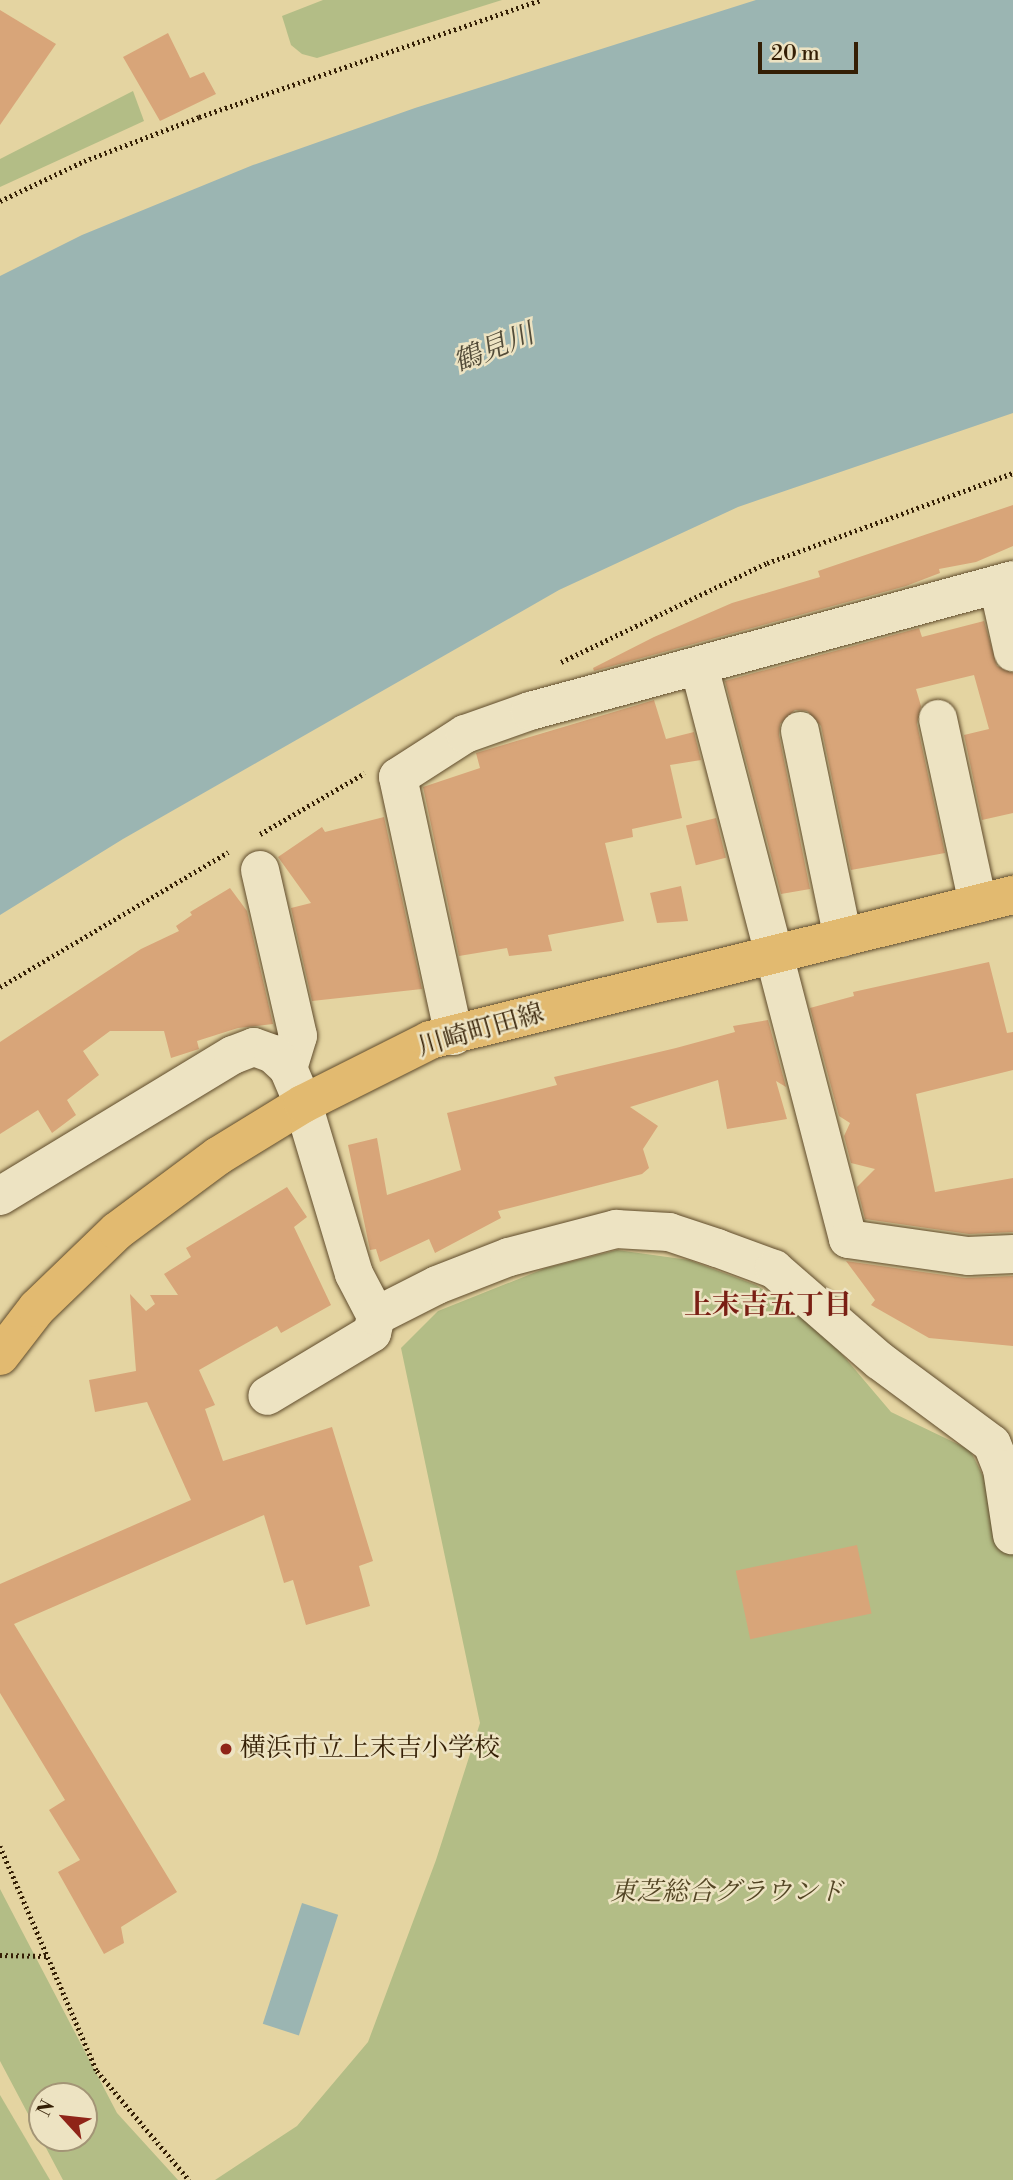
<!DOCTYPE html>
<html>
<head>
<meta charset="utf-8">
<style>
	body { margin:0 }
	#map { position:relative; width:1013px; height:2180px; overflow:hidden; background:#e4d4a1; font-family:"Libre Bodoni","Noto Serif JP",serif }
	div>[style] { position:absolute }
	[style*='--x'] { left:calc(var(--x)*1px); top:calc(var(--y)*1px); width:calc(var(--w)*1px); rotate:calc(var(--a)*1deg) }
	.green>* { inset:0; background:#b3bd86 }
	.water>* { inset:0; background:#9bb5b2; transform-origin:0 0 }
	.building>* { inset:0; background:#d8a579; transform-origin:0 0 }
	.path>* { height:4.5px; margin-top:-2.25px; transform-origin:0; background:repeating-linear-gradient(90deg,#341f05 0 2px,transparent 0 5.5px) }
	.roads { filter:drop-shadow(0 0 2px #604c2c) drop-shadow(0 0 2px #604c2c) }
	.minor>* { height:38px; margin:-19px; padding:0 19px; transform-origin:19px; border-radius:19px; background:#ede3c2 }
	.major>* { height:38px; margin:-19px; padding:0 19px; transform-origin:19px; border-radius:19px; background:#e2ba70 }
	.dots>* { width:19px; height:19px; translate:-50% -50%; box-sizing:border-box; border:4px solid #ede3c2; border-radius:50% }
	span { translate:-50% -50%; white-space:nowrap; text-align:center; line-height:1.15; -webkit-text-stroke:5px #ede3c2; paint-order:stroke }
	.street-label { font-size:26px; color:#341f05 }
	.poi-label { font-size:26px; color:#341f05 }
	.left { translate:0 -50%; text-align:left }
	.park-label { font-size:26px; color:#544625; font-style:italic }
	.water-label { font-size:28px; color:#534c39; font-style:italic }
	.neighbourhood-label { font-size:28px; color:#7a1f14; font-weight:700 }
	.north { position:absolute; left:28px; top:2082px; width:70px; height:70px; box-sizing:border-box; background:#ede3c2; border:2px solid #a39576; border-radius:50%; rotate:297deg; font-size:19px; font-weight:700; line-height:28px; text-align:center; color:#341f05 }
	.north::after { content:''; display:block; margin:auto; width:24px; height:32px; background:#8f2418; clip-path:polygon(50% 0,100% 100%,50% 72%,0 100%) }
	.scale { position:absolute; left:758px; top:42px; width:100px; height:32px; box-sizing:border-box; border:4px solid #341f05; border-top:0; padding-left:9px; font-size:21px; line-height:24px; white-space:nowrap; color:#341f05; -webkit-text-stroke:5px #ede3c2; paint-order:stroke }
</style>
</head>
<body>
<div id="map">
	<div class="green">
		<div style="clip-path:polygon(323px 0,502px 0,317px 58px,302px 54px,291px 45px,282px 16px)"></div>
		<div style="clip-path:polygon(133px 91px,144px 121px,0 187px,0 159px)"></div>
		<div style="clip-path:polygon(617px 1250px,689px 1260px,756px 1285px,818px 1326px,891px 1412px,970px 1450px,1013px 1536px,1013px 2180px,215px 2180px,297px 2126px,368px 2042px,436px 1860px,480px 1723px,401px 1348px,438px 1311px,546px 1268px)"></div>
		<div style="clip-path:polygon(evenodd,0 1889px,117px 2113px,178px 2180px,63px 2180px,0 2061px,0 1889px,42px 2096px,84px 2096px,84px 2138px,42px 2138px,42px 2096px)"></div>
		<div style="clip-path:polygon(0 2095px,50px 2180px,0 2180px)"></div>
	</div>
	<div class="water">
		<div style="clip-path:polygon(756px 0,1013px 0,1013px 413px,738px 507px,559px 590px,123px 839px,0 915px,0 276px,82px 235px,253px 165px,415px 108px)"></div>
		<div style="left:302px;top:1903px;width:38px;height:127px;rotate:18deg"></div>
	</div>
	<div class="building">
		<div style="clip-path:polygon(0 10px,56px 44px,0 125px)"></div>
		<div style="clip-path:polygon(168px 33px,190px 78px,204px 72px,216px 94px,160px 121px,123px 57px)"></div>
		<div style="clip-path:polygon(1013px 505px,1013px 546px,976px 562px,939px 569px,940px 573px,906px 586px,594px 671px,593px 668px,654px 637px,732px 603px,820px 577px,818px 571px)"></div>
		<div style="clip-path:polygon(984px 621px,997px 666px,1013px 673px,1013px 813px,982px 820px,964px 735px,989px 729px,974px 675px,916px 689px,921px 706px,917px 724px,945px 853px,851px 870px,821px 726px,807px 711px,795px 710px,780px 724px,779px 735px,810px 889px,781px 894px,725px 681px,919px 628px,922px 637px)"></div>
		<div style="clip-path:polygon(654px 700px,666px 739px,694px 732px,701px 760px,670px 765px,682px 818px,632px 829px,633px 837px,605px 843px,624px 921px,548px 935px,552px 951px,509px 956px,507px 948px,459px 956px,423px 787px,480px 768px,476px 753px)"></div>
		<div style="clip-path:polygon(384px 817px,422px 989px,312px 1001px,291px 908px,311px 903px,278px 857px,322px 827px,325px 832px)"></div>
		<div style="left:716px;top:818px;width:41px;height:31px;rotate:76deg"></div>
		<div style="clip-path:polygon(681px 886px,688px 921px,657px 923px,650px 893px)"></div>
		<div style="clip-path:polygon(230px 888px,247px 911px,273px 1024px,238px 1028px,197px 1041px,199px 1049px,171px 1058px,164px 1031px,110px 1031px,83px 1051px,99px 1075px,67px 1100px,76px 1115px,52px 1133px,38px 1110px,0 1134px,0 1042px,141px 949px,179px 931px,176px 926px,192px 915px,190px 912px)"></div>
		<div style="clip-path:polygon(989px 962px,1007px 1033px,1013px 1032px,1013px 1070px,916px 1094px,935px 1192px,1013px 1178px,1013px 1232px,969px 1234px,865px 1219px,857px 1187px,875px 1169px,851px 1163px,844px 1136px,850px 1123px,839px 1116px,810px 1008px,854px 996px,853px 992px)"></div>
		<div style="clip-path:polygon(768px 1020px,786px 1087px,776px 1081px,787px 1119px,727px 1129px,718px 1080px,630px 1107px,658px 1126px,643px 1149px,649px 1168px,642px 1174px,498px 1211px,501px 1218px,435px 1253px,429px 1239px,380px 1262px,376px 1249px,370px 1250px,348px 1145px,377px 1138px,387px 1195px,461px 1170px,447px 1113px,557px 1085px,554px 1077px,676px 1048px,735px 1032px,733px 1026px)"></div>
		<div style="clip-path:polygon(287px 1187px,307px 1217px,294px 1227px,331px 1305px,281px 1333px,277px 1326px,199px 1370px,215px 1405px,205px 1409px,223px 1461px,332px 1427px,373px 1561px,359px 1566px,370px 1606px,306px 1625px,293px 1580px,284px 1583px,264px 1515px,14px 1624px,177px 1892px,121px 1927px,124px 1943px,104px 1954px,58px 1872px,80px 1860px,49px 1810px,65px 1800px,0 1693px,0 1584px,191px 1500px,147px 1402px,95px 1412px,89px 1380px,136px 1371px,130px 1294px,146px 1311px,155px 1304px,150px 1295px,178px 1295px,164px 1274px,191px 1257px,186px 1248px)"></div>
		<div style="clip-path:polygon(846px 1261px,965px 1278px,1013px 1276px,1013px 1346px,929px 1338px,871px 1305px,875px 1300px)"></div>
		<div style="left:857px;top:1545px;width:70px;height:124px;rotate:78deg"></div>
	</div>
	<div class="path">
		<div style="--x:0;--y:201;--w:93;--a:-25.5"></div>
		<div style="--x:84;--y:161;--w:123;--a:-20.9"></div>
		<div style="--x:199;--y:117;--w:361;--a:-18.9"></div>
		<div style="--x:561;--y:662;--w:229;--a:-25.7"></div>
		<div style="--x:767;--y:563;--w:262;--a:-20.1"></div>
		<div style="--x:260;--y:834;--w:121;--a:-30.2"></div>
		<div style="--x:0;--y:987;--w:265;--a:-30.6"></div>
		<div style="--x:0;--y:1846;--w:245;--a:66.7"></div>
		<div style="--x:97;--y:2071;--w:143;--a:49.8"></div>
		<div style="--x:0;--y:1955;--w:46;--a:1.2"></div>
	</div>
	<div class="roads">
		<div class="minor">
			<div style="--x:998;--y:585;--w:69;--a:77.4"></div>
			<div style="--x:699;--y:666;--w:592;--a:75.42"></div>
			<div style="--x:848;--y:1239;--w:121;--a:8.1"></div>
			<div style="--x:968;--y:1256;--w:45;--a:-2.5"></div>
			<div style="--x:938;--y:719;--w:189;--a:77.8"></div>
			<div style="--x:800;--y:731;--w:211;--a:78.3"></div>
			<div style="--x:260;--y:870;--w:170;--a:77.1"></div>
			<div style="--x:298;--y:1036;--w:34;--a:107"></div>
			<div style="--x:454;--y:1036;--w:265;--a:-102.2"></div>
			<div style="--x:398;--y:777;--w:80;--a:-32.7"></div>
			<div style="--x:465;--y:734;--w:69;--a:-19.5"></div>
			<div style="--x:530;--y:711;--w:500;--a:-15.17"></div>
			<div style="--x:0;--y:1196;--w:272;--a:-31.2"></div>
			<div style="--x:233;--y:1055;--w:22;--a:-21"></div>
			<div style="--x:254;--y:1047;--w:20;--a:20"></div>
			<div style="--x:273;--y:1054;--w:21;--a:43"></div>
			<div style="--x:288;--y:1068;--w:39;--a:67"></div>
			<div style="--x:303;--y:1104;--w:177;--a:73.3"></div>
			<div style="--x:354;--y:1274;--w:47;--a:62.4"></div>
			<div style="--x:376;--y:1316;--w:17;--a:103"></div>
			<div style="--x:372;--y:1333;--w:122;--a:149"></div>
			<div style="--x:376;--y:1316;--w:68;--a:-26.9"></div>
			<div style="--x:437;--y:1285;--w:77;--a:-21.3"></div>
			<div style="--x:509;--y:1257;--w:111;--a:-14.7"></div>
			<div style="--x:616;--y:1229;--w:53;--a:3.2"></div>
			<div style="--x:669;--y:1232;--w:51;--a:18.4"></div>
			<div style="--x:717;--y:1248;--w:61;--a:20.2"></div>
			<div style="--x:774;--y:1269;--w:140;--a:41"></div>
			<div style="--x:880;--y:1361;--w:139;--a:36.5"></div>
			<div style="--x:992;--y:1444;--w:27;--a:68"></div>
			<div style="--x:1002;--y:1469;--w:67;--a:81.4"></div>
		</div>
		<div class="major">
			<div style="--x:0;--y:1356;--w:61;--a:-52.4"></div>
			<div style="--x:37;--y:1308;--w:111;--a:-43.9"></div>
			<div style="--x:117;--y:1231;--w:126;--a:-36.6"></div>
			<div style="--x:218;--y:1156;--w:100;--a:-31.5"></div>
			<div style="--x:303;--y:1104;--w:142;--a:-26.7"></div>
			<div style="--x:430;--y:1040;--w:601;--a:-13.97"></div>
		</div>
	</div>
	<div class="dots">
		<div style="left:226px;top:1749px;background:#8f2418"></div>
	</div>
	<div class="street-label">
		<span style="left:481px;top:1031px;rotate:-16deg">川崎町田線</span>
	</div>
	<div class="poi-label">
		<span class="left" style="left:240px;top:1749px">横浜市立上末吉小学校</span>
	</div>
	<div class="park-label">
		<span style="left:727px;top:1893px">東芝総合グラウンド</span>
	</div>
	<div class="water-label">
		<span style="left:494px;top:349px;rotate:-22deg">鶴見川</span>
	</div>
	<div class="neighbourhood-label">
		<span style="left:768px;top:1306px">上末吉五丁目</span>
	</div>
	<div class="north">N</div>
	<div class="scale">20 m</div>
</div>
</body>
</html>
